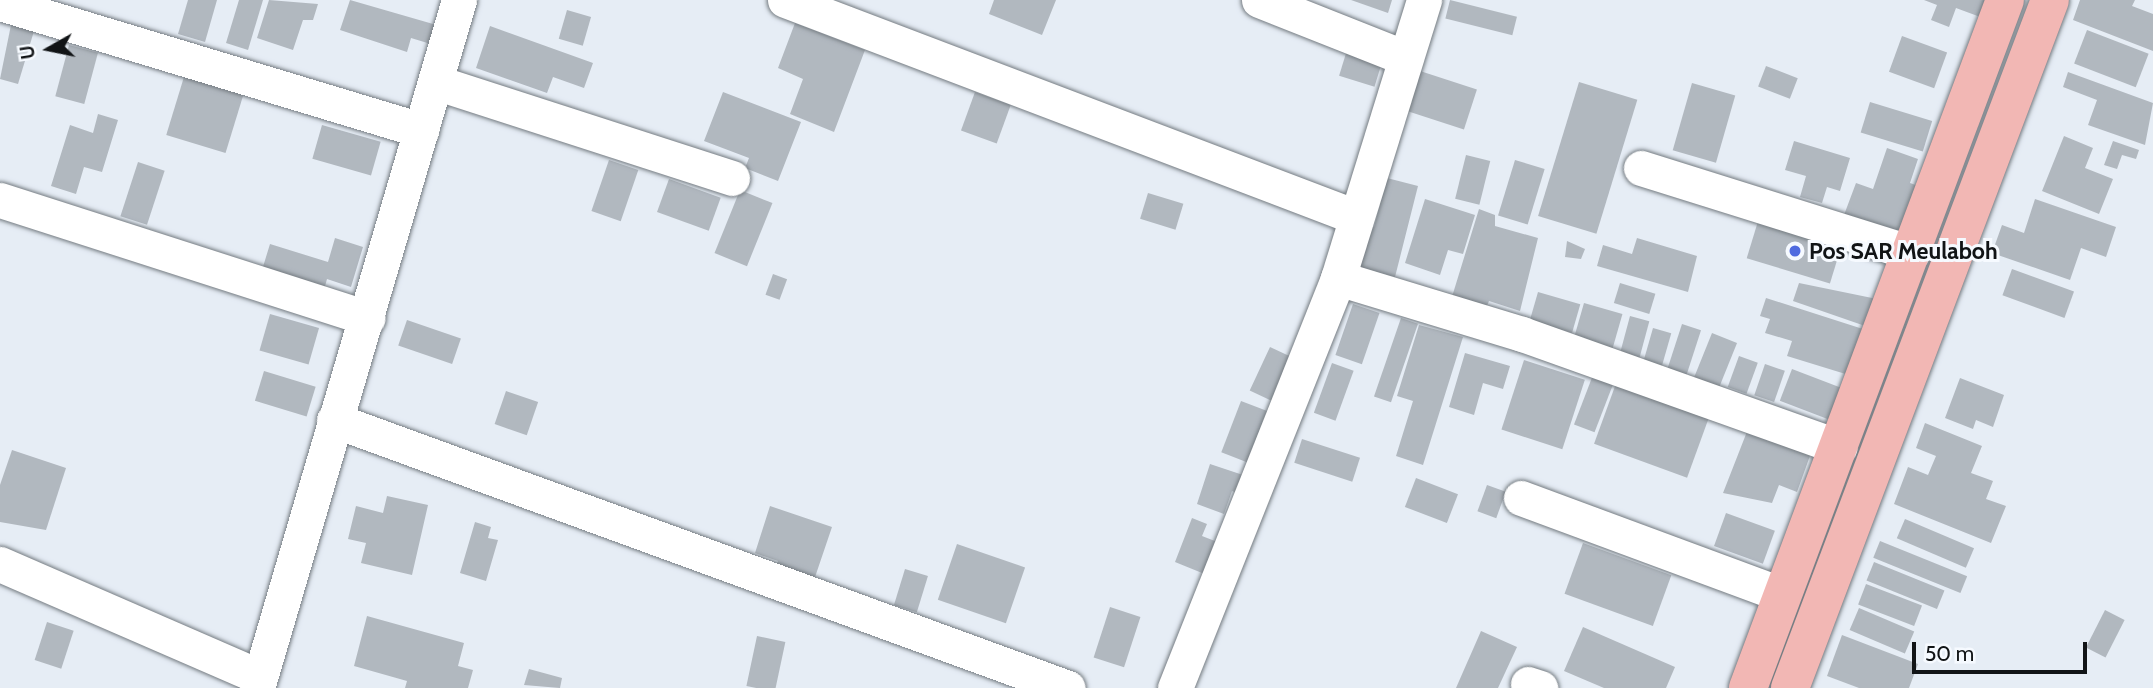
<!DOCTYPE html>
<html>
<head>
<meta charset="utf-8">
<style>
	body { margin:0 }
	#map { position:relative; width:2153px; height:688px; overflow:hidden; background:#e6edf5; font-family:Cabin,sans-serif }
	div>[style] { position:absolute }
	[style*='--x'] { left:calc(var(--x)*1px); top:calc(var(--y)*1px); width:calc(var(--w)*1px); rotate:calc(var(--a)*1deg) }
	.building>* { inset:0; background:#b1b8bf; transform-origin:0 0 }
	.roads { filter:drop-shadow(0 0 2px #747b81) drop-shadow(0 0 2px #747b81) }
	.minor>* { height:35px; margin:-17.5px; padding:0 17.5px; transform-origin:17.5px; border-radius:17.5px; background:#fff }
	.highway>* { height:38px; margin:-19px; padding:0 19px; transform-origin:19px; border-radius:19px; background:#f2b7b4 }
	.dots>* { width:19px; height:19px; translate:-50% -50%; box-sizing:border-box; border:4px solid #f6faff; border-radius:50% }
	span { translate:-50% -50%; white-space:nowrap; text-align:center; line-height:1.15; -webkit-text-stroke:6px #f6faff; paint-order:stroke }
	.poi-label { font-size:23px; color:#111416; font-weight:700 }
	.left { translate:0 -50%; text-align:left }
	.north { position:absolute; left:14px; top:14px; width:70px; height:70px; -webkit-text-stroke:5px #f6faff; paint-order:stroke; rotate:261deg; font-size:19px; font-weight:700; line-height:28px; text-align:center; color:#111416 }
	.north::after { content:''; display:block; margin:auto; width:24px; height:32px; background:#111416; clip-path:polygon(50% 0,100% 100%,50% 72%,0 100%) }
	.scale { position:absolute; left:1912px; top:642px; width:175px; height:32px; box-sizing:border-box; border:4px solid #111416; border-top:0; padding-left:9px; font-size:21px; line-height:24px; white-space:nowrap; color:#111416; -webkit-text-stroke:5px #f6faff; paint-order:stroke }
</style>
</head>
<body>
<div id="map">
	<div class="building">
		<div style="clip-path:polygon(188px 0,217px 0,205px 42px,178px 34px)"></div>
		<div style="clip-path:polygon(239px 0,263px 0,248px 50px,226px 43px)"></div>
		<div style="clip-path:polygon(269px 0,318px 4px,313px 20px,303px 20px,293px 50px,257px 38px)"></div>
		<div style="clip-path:polygon(350px 0,440px 26px,434px 45px,411px 38px,407px 52px,340px 30px)"></div>
		<div style="clip-path:polygon(994px 0,1056px 0,1042px 35px,989px 14px)"></div>
		<div style="clip-path:polygon(1351px 0,1392px 0,1388px 13px)"></div>
		<div style="left:1450px;top:0;width:69px;height:19px;rotate:14deg"></div>
		<div style="clip-path:polygon(1924px 0,1990px 0,1983px 18px,1956px 8px,1949px 27px,1931px 20px,1937px 5px)"></div>
		<div style="clip-path:polygon(2080px 0,2135px 0,2132px 6px,2153px 14px,2153px 51px,2073px 20px)"></div>
		<div style="left:567px;top:10px;width:25px;height:30px;rotate:16deg"></div>
		<div style="clip-path:polygon(795px 23px,865px 50px,834px 132px,790px 114px,803px 79px,778px 68px)"></div>
		<div style="clip-path:polygon(11px 25px,34px 31px,18px 84px,0 79px)"></div>
		<div style="clip-path:polygon(490px 26px,593px 63px,584px 88px,553px 77px,547px 93px,476px 68px)"></div>
		<div style="left:2087px;top:30px;width:66px;height:36px;rotate:21deg"></div>
		<div style="left:1902px;top:36px;width:48px;height:38px;rotate:20deg"></div>
		<div style="left:69px;top:45px;width:30px;height:53px;rotate:15deg"></div>
		<div style="left:1347px;top:50px;width:37px;height:27px;rotate:17deg"></div>
		<div style="left:1766px;top:66px;width:34px;height:22px;rotate:21deg"></div>
		<div style="left:187px;top:67px;width:62px;height:71px;rotate:17deg"></div>
		<div style="left:1417px;top:70px;width:63px;height:42px;rotate:18deg"></div>
		<div style="clip-path:polygon(2068px 72px,2153px 103px,2145px 145px,2088px 125px,2097px 100px,2063px 87px)"></div>
		<div style="left:1579px;top:82px;width:61px;height:140px;rotate:17deg"></div>
		<div style="left:1692px;top:83px;width:45px;height:70px;rotate:16deg"></div>
		<div style="clip-path:polygon(723px 92px,801px 122px,778px 181px,745px 168px,749px 158px,704px 141px)"></div>
		<div style="left:975px;top:92px;width:38px;height:41px;rotate:20deg"></div>
		<div style="left:1870px;top:102px;width:65px;height:32px;rotate:17deg"></div>
		<div style="clip-path:polygon(98px 114px,118px 120px,102px 172px,84px 167px,76px 194px,51px 186px,70px 125px,93px 133px)"></div>
		<div style="left:322px;top:125px;width:61px;height:35px;rotate:16deg"></div>
		<div style="clip-path:polygon(2064px 136px,2093px 148px,2085px 168px,2113px 179px,2099px 214px,2042px 191px)"></div>
		<div style="clip-path:polygon(1794px 141px,1850px 158px,1840px 191px,1827px 187px,1822px 203px,1800px 197px,1806px 176px,1785px 170px)"></div>
		<div style="clip-path:polygon(2113px 141px,2139px 150px,2136px 159px,2122px 155px,2117px 169px,2104px 165px)"></div>
		<div style="clip-path:polygon(1887px 148px,1918px 159px,1910px 183px,1924px 188px,1907px 238px,1844px 215px,1856px 183px,1873px 189px)"></div>
		<div style="left:1466px;top:155px;width:25px;height:45px;rotate:14deg"></div>
		<div style="left:609px;top:160px;width:31px;height:54px;rotate:19deg"></div>
		<div style="left:1515px;top:160px;width:31px;height:58px;rotate:17deg"></div>
		<div style="left:138px;top:162px;width:28px;height:57px;rotate:18deg"></div>
		<div style="clip-path:polygon(1387px 178px,1418px 186px,1395px 277px,1354px 266px,1365px 225px,1374px 227px)"></div>
		<div style="left:669px;top:179px;width:55px;height:35px;rotate:20deg"></div>
		<div style="left:740px;top:190px;width:35px;height:68px;rotate:22deg"></div>
		<div style="left:1148px;top:193px;width:37px;height:27px;rotate:17deg"></div>
		<div style="clip-path:polygon(1425px 199px,1475px 215px,1463px 254px,1448px 250px,1440px 275px,1405px 263px)"></div>
		<div style="clip-path:polygon(2035px 199px,2116px 227px,2106px 257px,2081px 248px,2070px 280px,1992px 253px,2002px 225px,2024px 233px)"></div>
		<div style="clip-path:polygon(1479px 209px,1495px 215px,1495px 226px,1538px 238px,1520px 311px,1489px 301px,1484px 313px,1451px 300px)"></div>
		<div style="left:1759px;top:218px;width:87px;height:42px;rotate:17deg"></div>
		<div style="clip-path:polygon(335px 238px,363px 247px,351px 287px,327px 279px,324px 290px,262px 270px,270px 244px,328px 262px)"></div>
		<div style="clip-path:polygon(1637px 238px,1697px 256px,1688px 292px,1597px 266px,1603px 245px,1632px 254px)"></div>
		<div style="clip-path:polygon(1567px 241px,1585px 249px,1581px 259px,1565px 257px)"></div>
		<div style="left:2012px;top:269px;width:66px;height:28px;rotate:20deg"></div>
		<div style="left:773px;top:274px;width:15px;height:22px;rotate:20deg"></div>
		<div style="left:1620px;top:283px;width:37px;height:21px;rotate:17deg"></div>
		<div style="clip-path:polygon(1799px 283px,1877px 299px,1868px 327px,1793px 301px)"></div>
		<div style="left:1538px;top:292px;width:44px;height:30px;rotate:16deg"></div>
		<div style="clip-path:polygon(1766px 298px,1866px 330px,1852px 376px,1787px 356px,1792px 341px,1765px 333px,1770px 319px,1760px 316px)"></div>
		<div style="left:1584px;top:303px;width:40px;height:39px;rotate:16deg"></div>
		<div style="left:1353px;top:304px;width:28px;height:54px;rotate:19deg"></div>
		<div style="left:270px;top:314px;width:51px;height:38px;rotate:16deg"></div>
		<div style="left:1630px;top:316px;width:20px;height:40px;rotate:15deg"></div>
		<div style="left:1401px;top:318px;width:18px;height:83px;rotate:19deg"></div>
		<div style="left:407px;top:320px;width:57px;height:27px;rotate:19deg"></div>
		<div style="left:1682px;top:324px;width:20px;height:47px;rotate:18deg"></div>
		<div style="clip-path:polygon(1419px 325px,1463px 337px,1423px 465px,1396px 456px,1413px 401px,1397px 396px)"></div>
		<div style="left:1653px;top:328px;width:19px;height:40px;rotate:16deg"></div>
		<div style="left:1712px;top:333px;width:27px;height:49px;rotate:22deg"></div>
		<div style="left:1270px;top:347px;width:29px;height:48px;rotate:25deg"></div>
		<div style="clip-path:polygon(1465px 353px,1510px 366px,1503px 389px,1483px 383px,1474px 415px,1449px 407px)"></div>
		<div style="left:1739px;top:356px;width:20px;height:33px;rotate:20deg"></div>
		<div style="left:1524px;top:360px;width:64px;height:73px;rotate:18deg"></div>
		<div style="left:1332px;top:363px;width:23px;height:53px;rotate:20deg"></div>
		<div style="left:1765px;top:364px;width:21px;height:33px;rotate:19deg"></div>
		<div style="left:1792px;top:369px;width:63px;height:34px;rotate:21deg"></div>
		<div style="left:264px;top:371px;width:54px;height:31px;rotate:17deg"></div>
		<div style="left:1593px;top:375px;width:22px;height:53px;rotate:21deg"></div>
		<div style="left:1618px;top:378px;width:99px;height:70px;rotate:20deg"></div>
		<div style="clip-path:polygon(1960px 378px,2004px 395px,1993px 427px,1976px 420px,1973px 429px,1945px 418px)"></div>
		<div style="left:506px;top:391px;width:34px;height:35px;rotate:19deg"></div>
		<div style="left:1241px;top:401px;width:33px;height:55px;rotate:21deg"></div>
		<div style="clip-path:polygon(1925px 423px,1982px 446px,1971px 473px,1993px 481px,1986px 499px,2006px 506px,1991px 543px,1894px 504px,1908px 467px,1928px 475px,1936px 456px,1916px 448px)"></div>
		<div style="clip-path:polygon(1748px 429px,1811px 453px,1797px 492px,1779px 485px,1772px 503px,1723px 493px)"></div>
		<div style="left:1302px;top:439px;width:61px;height:25px;rotate:18deg"></div>
		<div style="clip-path:polygon(12px 450px,66px 468px,46px 530px,0 522px,0 485px)"></div>
		<div style="clip-path:polygon(1210px 464px,1249px 477px,1243px 495px,1232px 491px,1224px 514px,1197px 504px)"></div>
		<div style="left:1416px;top:478px;width:45px;height:31px;rotate:21deg"></div>
		<div style="left:1487px;top:485px;width:20px;height:28px;rotate:20deg"></div>
		<div style="clip-path:polygon(387px 496px,428px 505px,412px 575px,361px 563px,366px 543px,348px 539px,356px 506px,383px 513px)"></div>
		<div style="clip-path:polygon(770px 506px,832px 527px,813px 583px,775px 570px,778px 561px,755px 553px)"></div>
		<div style="left:1726px;top:513px;width:52px;height:35px;rotate:20deg"></div>
		<div style="clip-path:polygon(1192px 518px,1207px 524px,1202px 536px,1220px 543px,1207px 575px,1175px 562px)"></div>
		<div style="left:1905px;top:519px;width:75px;height:21px;rotate:23deg"></div>
		<div style="clip-path:polygon(475px 522px,491px 527px,488px 538px,498px 540px,486px 581px,460px 573px)"></div>
		<div style="left:1880px;top:541px;width:94px;height:18px;rotate:22deg"></div>
		<div style="left:1583px;top:543px;width:94px;height:54px;rotate:20deg"></div>
		<div style="left:957px;top:544px;width:72px;height:59px;rotate:19deg"></div>
		<div style="left:1874px;top:562px;width:76px;height:20px;rotate:22deg"></div>
		<div style="left:905px;top:569px;width:24px;height:38px;rotate:17deg"></div>
		<div style="left:1866px;top:584px;width:60px;height:22px;rotate:21deg"></div>
		<div style="left:1110px;top:607px;width:32px;height:53px;rotate:18deg"></div>
		<div style="left:1859px;top:608px;width:60px;height:24px;rotate:23deg"></div>
		<div style="left:2105px;top:610px;width:22px;height:42px;rotate:27deg"></div>
		<div style="clip-path:polygon(367px 616px,464px 643px,458px 666px,473px 670px,468px 688px,405px 688px,407px 681px,354px 666px)"></div>
		<div style="left:47px;top:622px;width:28px;height:40px;rotate:18deg"></div>
		<div style="clip-path:polygon(1583px 627px,1675px 667px,1666px 688px,1604px 688px,1564px 671px)"></div>
		<div style="clip-path:polygon(1481px 631px,1517px 647px,1498px 688px,1456px 688px)"></div>
		<div style="clip-path:polygon(1842px 635px,1918px 664px,1909px 688px,1859px 688px,1827px 676px)"></div>
		<div style="left:757px;top:636px;width:29px;height:51px;rotate:12deg"></div>
		<div style="clip-path:polygon(529px 669px,562px 678px,560px 688px,524px 685px)"></div>
	</div>
	<div class="roads">
		<div class="minor">
			<div style="--x:785;--y:0;--w:611;--a:20.81"></div>
			<div style="--x:1259;--y:0;--w:155;--a:21.6"></div>
			<div style="--x:0;--y:3;--w:440;--a:16.8"></div>
			<div style="--x:438;--y:83;--w:309;--a:17.9"></div>
			<div style="--x:1641;--y:168;--w:284;--a:17.4"></div>
			<div style="--x:0;--y:200;--w:386;--a:17.8"></div>
			<div style="--x:1338;--y:278;--w:192;--a:16.9"></div>
			<div style="--x:1522;--y:334;--w:337;--a:19.6"></div>
			<div style="--x:334;--y:420;--w:781;--a:20.06"></div>
			<div style="--x:1521;--y:498;--w:279;--a:20.3"></div>
			<div style="--x:0;--y:564;--w:283;--a:23.5"></div>
			<div style="--x:1528;--y:684;--w:13;--a:18"></div>
			<div style="--x:257;--y:688;--w:717;--a:-73.64"></div>
			<div style="--x:1175;--y:688;--w:441;--a:-68.3"></div>
			<div style="--x:1338;--y:278;--w:291;--a:-72.8"></div>
		</div>
		<div class="highway">
			<div style="--x:1748;--y:688;--w:734;--a:-69.52"></div>
			<div style="--x:1790;--y:688;--w:735;--a:-69.3"></div>
		</div>
	</div>
	<div class="dots">
		<div style="left:1795px;top:251px;background:#506bdf"></div>
	</div>
	<div class="poi-label">
		<span class="left" style="left:1809px;top:251px">Pos SAR Meulaboh</span>
	</div>
	<div class="north">U</div>
	<div class="scale">50 m</div>
</div>
</body>
</html>
